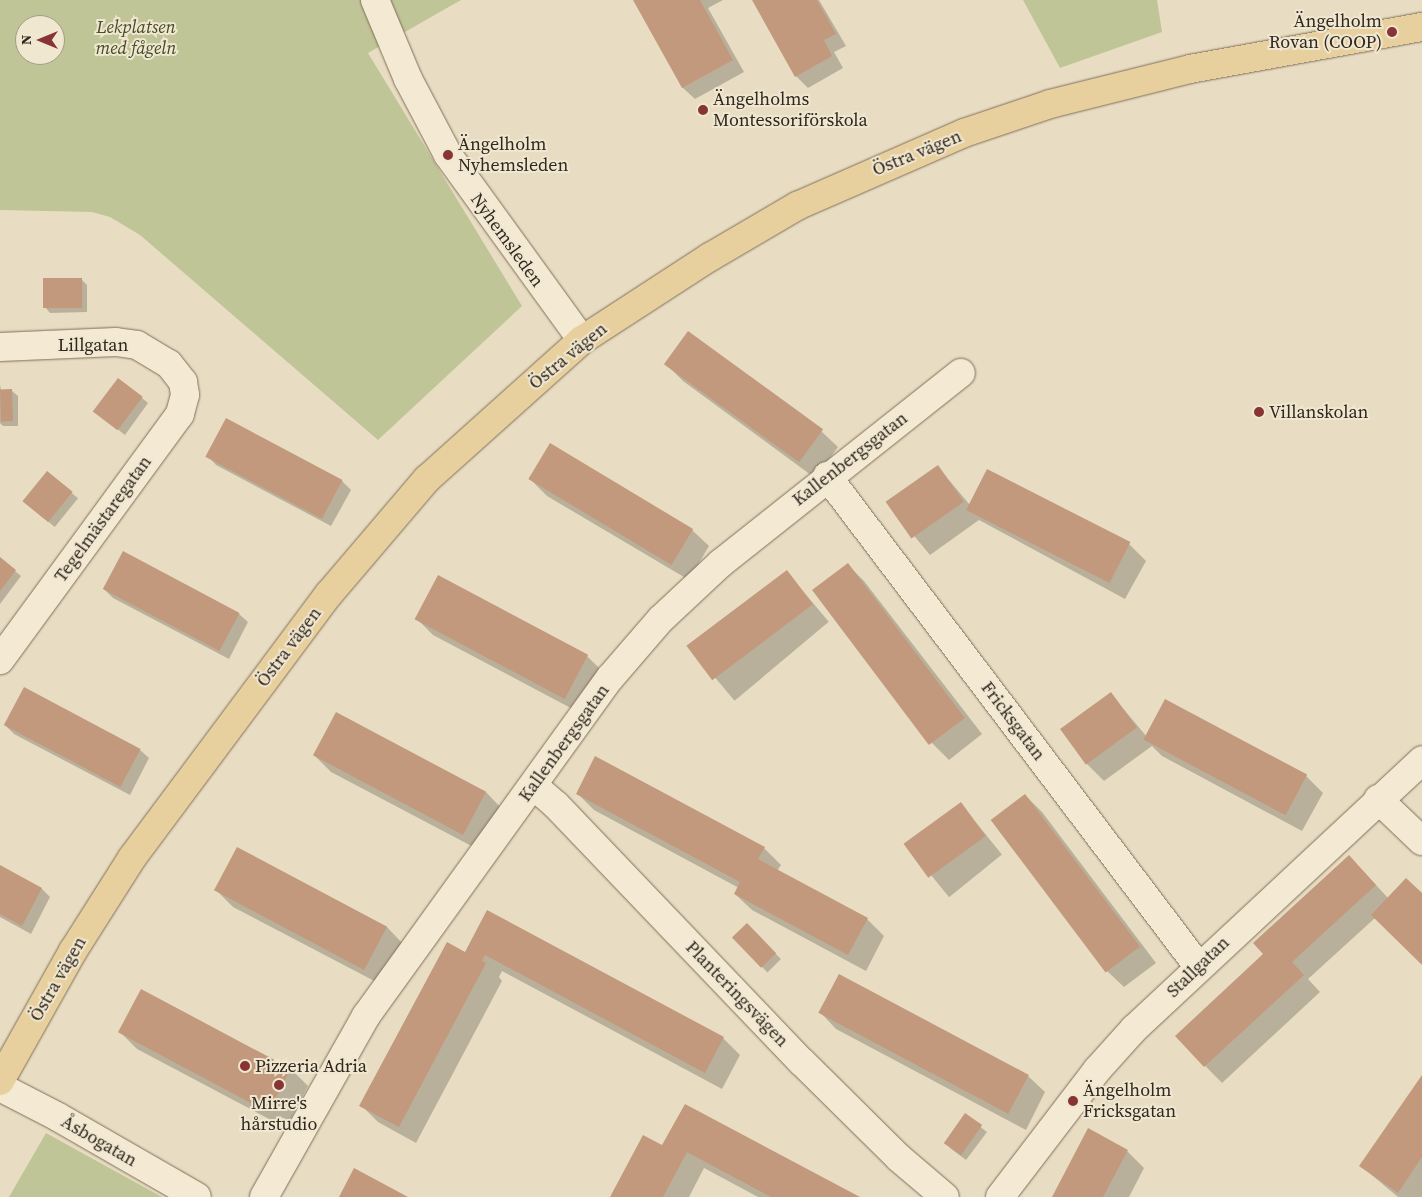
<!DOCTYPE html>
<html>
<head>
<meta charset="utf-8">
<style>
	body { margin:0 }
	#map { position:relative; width:1422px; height:1197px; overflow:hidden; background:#e8ddc2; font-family:"Source Serif 4",serif }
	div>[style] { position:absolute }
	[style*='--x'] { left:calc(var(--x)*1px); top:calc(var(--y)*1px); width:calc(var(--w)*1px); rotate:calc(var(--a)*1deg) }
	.green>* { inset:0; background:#c0c598 }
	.shadow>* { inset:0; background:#0003; transform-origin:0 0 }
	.building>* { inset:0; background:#c2997d; transform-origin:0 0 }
	.roads { filter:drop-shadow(0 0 1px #806f5c) drop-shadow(0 0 1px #806f5c) }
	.minor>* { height:28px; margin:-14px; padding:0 14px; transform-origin:14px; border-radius:14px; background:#f4ead4 }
	.major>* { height:28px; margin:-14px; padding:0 14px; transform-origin:14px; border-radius:14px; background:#e8d09e }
	.dots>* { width:14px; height:14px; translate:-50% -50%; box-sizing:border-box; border:2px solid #f0e7d1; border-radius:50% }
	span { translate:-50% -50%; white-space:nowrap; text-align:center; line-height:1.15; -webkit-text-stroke:4px #f0e7d1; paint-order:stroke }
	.poi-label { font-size:18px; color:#31271e }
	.right { translate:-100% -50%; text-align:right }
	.left { translate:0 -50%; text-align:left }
	.park-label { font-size:18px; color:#434c27; font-style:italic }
	.street-label { font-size:18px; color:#31271e }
	.north { position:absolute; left:15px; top:15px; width:50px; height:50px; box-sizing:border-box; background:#f0e7d1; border:1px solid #a49a89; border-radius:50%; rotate:270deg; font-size:14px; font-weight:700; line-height:20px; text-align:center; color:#31271e }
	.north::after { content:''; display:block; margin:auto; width:18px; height:22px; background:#883334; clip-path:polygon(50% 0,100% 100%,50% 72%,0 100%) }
</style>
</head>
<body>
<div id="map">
	<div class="green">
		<div style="clip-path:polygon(evenodd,0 0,461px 0,368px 53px,522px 306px,378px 440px,140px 235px,110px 217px,92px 212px,0 210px,0 0,25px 25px,55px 25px,55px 55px,25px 55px,25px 25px)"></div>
		<div style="clip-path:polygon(1023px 0,1157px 0,1162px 32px,1060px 68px)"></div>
		<div style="clip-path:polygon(46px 1133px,162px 1197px,9px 1197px)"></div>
	</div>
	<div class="shadow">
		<div style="clip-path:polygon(634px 0,723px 0,708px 8px,744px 72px,695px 99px,683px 88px)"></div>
		<div style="clip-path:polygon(754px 0,819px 0,846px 46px,834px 52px,843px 68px,808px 88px,796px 76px)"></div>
		<div style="clip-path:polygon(81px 279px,87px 285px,87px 312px,50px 313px,45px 307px)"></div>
		<div style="clip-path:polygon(666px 364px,821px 431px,838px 447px,815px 478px,683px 381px)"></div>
		<div style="clip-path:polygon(0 384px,1px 391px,12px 391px,18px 396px,18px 426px,3px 426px,0 423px)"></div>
		<div style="clip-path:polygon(142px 398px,148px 403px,125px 435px,95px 412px)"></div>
		<div style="clip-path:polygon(208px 456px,342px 481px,351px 490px,331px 526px,216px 465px)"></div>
		<div style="clip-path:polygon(938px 467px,970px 505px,1129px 544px,1146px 561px,1125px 599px,979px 520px,930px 555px,887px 503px)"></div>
		<div style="left:47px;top:473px;width:40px;height:37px;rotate:39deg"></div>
		<div style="clip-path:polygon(530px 479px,692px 530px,709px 546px,689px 580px,547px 496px)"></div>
		<div style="clip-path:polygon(0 559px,21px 576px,0 604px)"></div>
		<div style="clip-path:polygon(847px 564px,864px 581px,982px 734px,949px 760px,932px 743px)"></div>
		<div style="left:787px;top:572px;width:65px;height:123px;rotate:50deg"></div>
		<div style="clip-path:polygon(104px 589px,239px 614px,248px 622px,229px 659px,113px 598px)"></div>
		<div style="clip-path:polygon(416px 618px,587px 656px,604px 673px,582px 714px,433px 635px)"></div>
		<div style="clip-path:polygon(1111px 694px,1147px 737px,1306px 776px,1323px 793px,1302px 831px,1162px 756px,1152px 746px,1104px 781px,1087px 764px)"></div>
		<div style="clip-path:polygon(336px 714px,486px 792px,502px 809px,481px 851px,331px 772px,314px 755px)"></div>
		<div style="clip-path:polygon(5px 725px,140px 750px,149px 758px,130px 795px,14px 734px)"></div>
		<div style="clip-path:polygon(577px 793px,764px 848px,781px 865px,777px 871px,867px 919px,884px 936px,866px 971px,752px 910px,735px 894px,739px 888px,594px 810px)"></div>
		<div style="clip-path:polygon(1025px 795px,1042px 812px,1156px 963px,1124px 987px,1107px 971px,993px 820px)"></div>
		<div style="left:961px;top:804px;width:65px;height:68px;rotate:51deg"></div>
		<div style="clip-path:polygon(237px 848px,387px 927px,403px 944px,382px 985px,233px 907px,216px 890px)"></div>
		<div style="clip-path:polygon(0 866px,42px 889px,50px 897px,31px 934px,0 917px)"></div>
		<div style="clip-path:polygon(1365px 873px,1388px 898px,1422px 895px,1422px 964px,1375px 918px,1308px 979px,1320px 992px,1222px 1083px,1176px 1036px)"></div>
		<div style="clip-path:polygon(488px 912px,723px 1038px,740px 1055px,722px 1089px,502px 971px,499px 977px,502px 981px,416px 1143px,378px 1122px,361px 1105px,465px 953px)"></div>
		<div style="left:747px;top:925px;width:48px;height:19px;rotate:45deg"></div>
		<div style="clip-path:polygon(839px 975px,1028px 1076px,1045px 1092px,1026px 1130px,836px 1029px,820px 1012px)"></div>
		<div style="clip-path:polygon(120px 1032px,291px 1069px,308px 1086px,286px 1128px,137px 1049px)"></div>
		<div style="clip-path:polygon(1422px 1077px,1422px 1197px,1398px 1197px,1361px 1166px)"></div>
		<div style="clip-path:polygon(685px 1105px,857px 1197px,758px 1197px,704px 1168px,689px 1197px,612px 1197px,663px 1147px)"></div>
		<div style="clip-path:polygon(965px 1115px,987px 1132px,966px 1160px,950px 1148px)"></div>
		<div style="clip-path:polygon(1127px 1151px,1144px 1168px,1129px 1197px,1053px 1197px)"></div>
	</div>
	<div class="building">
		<div style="clip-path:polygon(633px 0,700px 0,733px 60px,682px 88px)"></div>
		<div style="clip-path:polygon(752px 0,817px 0,836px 34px,824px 40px,832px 56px,795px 77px)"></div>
		<div style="left:43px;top:278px;width:39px;height:30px"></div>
		<div style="left:688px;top:331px;width:167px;height:41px;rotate:36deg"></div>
		<div style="left:118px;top:378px;width:31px;height:42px;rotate:37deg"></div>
		<div style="left:12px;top:389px;width:32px;height:12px;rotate:88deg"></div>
		<div style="left:226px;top:418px;width:132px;height:44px;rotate:28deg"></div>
		<div style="left:550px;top:443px;width:167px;height:42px;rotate:31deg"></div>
		<div style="left:938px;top:465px;width:45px;height:64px;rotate:55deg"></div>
		<div style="left:987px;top:469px;width:161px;height:46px;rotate:27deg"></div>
		<div style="left:47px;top:471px;width:33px;height:39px;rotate:39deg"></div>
		<div style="left:123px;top:551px;width:132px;height:43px;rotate:28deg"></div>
		<div style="clip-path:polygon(0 557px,16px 570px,0 591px)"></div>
		<div style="left:848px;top:563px;width:194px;height:45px;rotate:53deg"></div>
		<div style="left:787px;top:570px;width:43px;height:126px;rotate:53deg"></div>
		<div style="left:438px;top:575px;width:170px;height:50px;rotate:28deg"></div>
		<div style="left:24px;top:687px;width:132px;height:43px;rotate:28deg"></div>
		<div style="left:1111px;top:692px;width:44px;height:63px;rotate:54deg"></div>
		<div style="left:1165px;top:699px;width:161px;height:46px;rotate:28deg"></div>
		<div style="left:336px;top:712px;width:170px;height:49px;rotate:28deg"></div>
		<div style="clip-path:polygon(595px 756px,765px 847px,758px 859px,868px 918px,848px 955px,734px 894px,740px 882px,576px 794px)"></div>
		<div style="left:1025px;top:794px;width:191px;height:43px;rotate:53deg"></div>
		<div style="left:961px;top:802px;width:42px;height:71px;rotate:54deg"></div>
		<div style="left:237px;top:847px;width:170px;height:49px;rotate:28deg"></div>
		<div style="clip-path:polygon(1349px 855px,1376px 885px,1292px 962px,1304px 975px,1204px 1067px,1175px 1036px,1263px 954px,1253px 943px)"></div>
		<div style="clip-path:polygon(0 865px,42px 888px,22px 926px,0 914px)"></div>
		<div style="clip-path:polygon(1406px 878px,1422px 893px,1422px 965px,1371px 915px)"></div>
		<div style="clip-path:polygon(487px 910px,724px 1037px,705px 1073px,485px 955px,482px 961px,486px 963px,399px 1127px,359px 1106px,447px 942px,465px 952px)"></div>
		<div style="left:747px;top:923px;width:42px;height:21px;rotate:46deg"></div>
		<div style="left:839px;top:974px;width:215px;height:44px;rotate:28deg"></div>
		<div style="left:141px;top:989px;width:170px;height:49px;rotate:28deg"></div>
		<div style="clip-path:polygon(1422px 1075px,1422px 1157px,1398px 1193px,1359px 1166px)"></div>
		<div style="clip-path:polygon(685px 1104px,860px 1197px,771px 1197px,687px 1152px,663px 1197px,610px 1197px,643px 1135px,662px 1145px)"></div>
		<div style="left:965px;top:1113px;width:21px;height:37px;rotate:35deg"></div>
		<div style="clip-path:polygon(1088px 1128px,1128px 1150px,1103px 1197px,1052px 1197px)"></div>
		<div style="clip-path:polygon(354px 1168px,408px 1197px,339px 1197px)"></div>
	</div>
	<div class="roads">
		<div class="minor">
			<div style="--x:375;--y:0;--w:86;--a:67.3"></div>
			<div style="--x:408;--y:79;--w:86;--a:62.2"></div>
			<div style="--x:448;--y:155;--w:228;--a:54.1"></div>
			<div style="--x:0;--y:347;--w:116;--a:-2.5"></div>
			<div style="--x:116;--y:342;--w:21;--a:8"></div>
			<div style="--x:137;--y:345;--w:37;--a:31"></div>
			<div style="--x:169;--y:364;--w:23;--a:52"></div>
			<div style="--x:183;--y:382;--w:13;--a:81"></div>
			<div style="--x:185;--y:395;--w:20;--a:105"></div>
			<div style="--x:180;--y:414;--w:305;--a:126.2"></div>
			<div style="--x:827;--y:476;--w:615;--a:52.87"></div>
			<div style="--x:534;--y:786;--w:29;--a:41"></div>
			<div style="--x:556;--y:805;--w:356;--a:46.3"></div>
			<div style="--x:802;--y:1062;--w:136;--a:44.7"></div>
			<div style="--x:899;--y:1158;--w:60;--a:40.3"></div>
			<div style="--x:1378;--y:799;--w:61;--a:43.7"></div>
			<div style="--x:0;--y:1087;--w:65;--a:27.3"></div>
			<div style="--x:58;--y:1117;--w:160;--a:29.9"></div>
			<div style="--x:264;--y:1197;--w:208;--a:-60.6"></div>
			<div style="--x:366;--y:1016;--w:417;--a:-54.2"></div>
			<div style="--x:610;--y:678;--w:78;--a:-49.2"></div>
			<div style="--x:661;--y:619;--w:82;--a:-43"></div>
			<div style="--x:721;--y:563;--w:306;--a:-38.4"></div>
			<div style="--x:1000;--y:1197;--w:161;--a:-52.6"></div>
			<div style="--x:1098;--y:1069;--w:54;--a:-48"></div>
			<div style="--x:1134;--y:1029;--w:394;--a:-43"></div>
		</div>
		<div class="major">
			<div style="--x:0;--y:1081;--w:149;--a:-60.7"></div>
			<div style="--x:73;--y:951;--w:110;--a:-57.6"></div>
			<div style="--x:132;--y:858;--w:329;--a:-53.3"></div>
			<div style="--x:329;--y:594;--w:151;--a:-49.6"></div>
			<div style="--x:427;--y:479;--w:208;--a:-41.9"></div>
			<div style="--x:582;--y:340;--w:153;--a:-33"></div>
			<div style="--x:710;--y:257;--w:101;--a:-30.4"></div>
			<div style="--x:797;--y:206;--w:182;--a:-23.6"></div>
			<div style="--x:964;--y:133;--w:91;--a:-18.6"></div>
			<div style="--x:1050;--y:104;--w:144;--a:-14"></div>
			<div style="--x:1190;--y:69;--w:236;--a:-10.3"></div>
		</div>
	</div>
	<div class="dots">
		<div style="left:1392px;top:32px;background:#883334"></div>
		<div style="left:703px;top:110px;background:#883334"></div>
		<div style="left:448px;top:155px;background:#883334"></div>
		<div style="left:1259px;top:412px;background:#883334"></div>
		<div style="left:245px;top:1066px;background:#883334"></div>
		<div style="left:279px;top:1085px;background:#883334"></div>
		<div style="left:1073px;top:1101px;background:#883334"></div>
	</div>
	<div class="poi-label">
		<span class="right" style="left:1382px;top:32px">Ängelholm<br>Rovan (COOP)</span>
		<span class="left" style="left:713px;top:110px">Ängelholms<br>Montessoriförskola</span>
		<span class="left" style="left:458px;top:155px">Ängelholm<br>Nyhemsleden</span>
		<span class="left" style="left:1269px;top:412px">Villanskolan</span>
		<span class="left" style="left:255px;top:1066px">Pizzeria Adria</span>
		<span class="left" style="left:1083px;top:1101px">Ängelholm<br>Fricksgatan</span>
		<span style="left:279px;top:1114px">Mirre's<br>hårstudio</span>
	</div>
	<div class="park-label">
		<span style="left:136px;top:38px">Lekplatsen<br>med fågeln</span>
	</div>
	<div class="street-label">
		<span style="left:917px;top:153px;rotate:-22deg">Östra vägen</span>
		<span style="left:507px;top:240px;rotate:54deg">Nyhemsleden</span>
		<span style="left:93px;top:345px">Lillgatan</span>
		<span style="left:568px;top:356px;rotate:-39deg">Östra vägen</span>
		<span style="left:850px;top:459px;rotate:-38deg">Kallenbergsgatan</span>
		<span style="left:103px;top:519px;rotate:-54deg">Tegelmästaregatan</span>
		<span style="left:289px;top:647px;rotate:-53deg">Östra vägen</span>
		<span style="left:1013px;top:721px;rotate:53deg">Fricksgatan</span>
		<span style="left:564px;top:743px;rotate:-54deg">Kallenbergsgatan</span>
		<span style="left:1198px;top:967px;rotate:-44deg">Stallgatan</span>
		<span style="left:58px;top:979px;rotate:-60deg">Östra vägen</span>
		<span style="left:737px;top:994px;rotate:46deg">Planteringsvägen</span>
		<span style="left:99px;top:1141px;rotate:30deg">Åsbogatan</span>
	</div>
	<div class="north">N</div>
</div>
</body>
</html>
